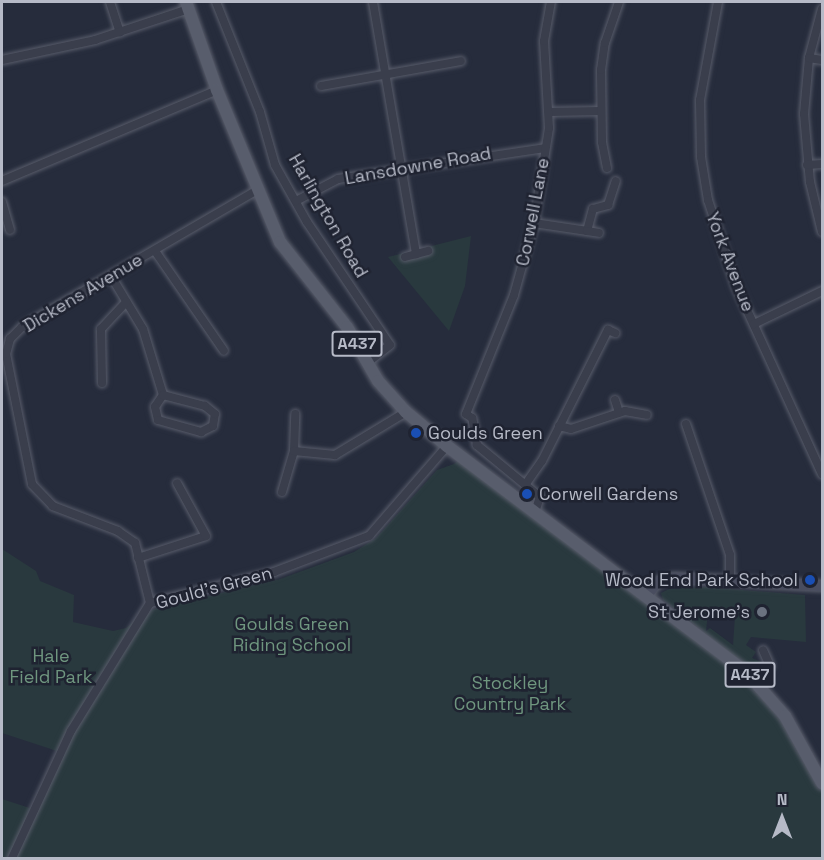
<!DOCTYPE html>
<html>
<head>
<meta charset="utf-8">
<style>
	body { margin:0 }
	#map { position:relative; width:824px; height:860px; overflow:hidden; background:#262c3c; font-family:"Space Grotesk",sans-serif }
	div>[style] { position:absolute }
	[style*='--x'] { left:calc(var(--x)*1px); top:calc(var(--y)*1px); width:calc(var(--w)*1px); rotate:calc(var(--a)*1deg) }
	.green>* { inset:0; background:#29393e }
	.roads { filter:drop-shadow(0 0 2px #585c6a) drop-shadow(0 0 2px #585c6a) }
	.street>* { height:8px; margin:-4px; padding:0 4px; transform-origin:4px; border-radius:4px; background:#3a3e4c }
	.secondary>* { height:10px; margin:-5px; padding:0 5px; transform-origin:5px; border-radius:5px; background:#494d5f }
	.primary>* { height:12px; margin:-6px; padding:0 6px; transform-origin:6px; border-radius:6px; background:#585d6c }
	.dots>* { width:16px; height:16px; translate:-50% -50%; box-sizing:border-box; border:3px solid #1f2331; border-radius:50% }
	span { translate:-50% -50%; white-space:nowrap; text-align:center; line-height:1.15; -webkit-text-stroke:5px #1f2331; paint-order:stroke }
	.shield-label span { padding:2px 4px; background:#1f2331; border:2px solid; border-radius:4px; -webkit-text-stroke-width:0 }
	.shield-label { font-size:16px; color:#b6bac7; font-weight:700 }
	.street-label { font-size:18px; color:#b6bac7 }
	.poi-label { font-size:18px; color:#b6bac7 }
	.left { translate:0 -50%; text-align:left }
	.right { translate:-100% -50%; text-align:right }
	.park-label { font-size:18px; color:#6f967f }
	.frame { position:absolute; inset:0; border:3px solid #b6bac7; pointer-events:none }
	.north { position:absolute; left:752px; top:788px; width:60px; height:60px; -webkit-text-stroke:4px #1f2331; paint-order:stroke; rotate:0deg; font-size:16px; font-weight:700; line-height:24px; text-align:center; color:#b6bac7 }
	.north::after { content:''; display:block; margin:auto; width:21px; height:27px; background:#b6bac7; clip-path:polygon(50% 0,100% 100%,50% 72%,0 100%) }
</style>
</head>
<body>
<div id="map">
	<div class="green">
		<div style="clip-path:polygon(471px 236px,465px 286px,449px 331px,388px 257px)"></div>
		<div style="clip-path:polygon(463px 456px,759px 684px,822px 781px,822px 858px,2px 858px,2px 799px,36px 810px,60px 752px,2px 733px,2px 549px,36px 571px,40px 581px,74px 595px,73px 622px,113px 631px,126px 628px,147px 611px,280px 579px,354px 552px,376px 538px,437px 470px,454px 464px)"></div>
		<div style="clip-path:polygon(evenodd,705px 587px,805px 595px,806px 642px,751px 637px,746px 645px,756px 652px,752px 658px,764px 663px,761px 671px,755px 673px,663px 600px,661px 593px,669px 589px,705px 587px,708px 613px,735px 616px,733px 645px,710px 628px,706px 631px,708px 613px)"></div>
	</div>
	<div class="roads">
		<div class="street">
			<div style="--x:110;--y:2;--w:32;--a:72"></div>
			<div style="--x:216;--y:2;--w:118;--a:68.2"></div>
			<div style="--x:260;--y:112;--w:55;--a:74.2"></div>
			<div style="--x:275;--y:165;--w:65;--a:60.7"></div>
			<div style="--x:307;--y:222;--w:148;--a:56"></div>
			<div style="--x:390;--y:345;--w:29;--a:142"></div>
			<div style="--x:373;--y:2;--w:256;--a:80.3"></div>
			<div style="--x:718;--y:2;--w:100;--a:100.4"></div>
			<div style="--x:700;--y:100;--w:57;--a:89"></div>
			<div style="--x:701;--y:157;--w:44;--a:80.8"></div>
			<div style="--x:708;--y:200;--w:90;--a:72"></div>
			<div style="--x:736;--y:286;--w:207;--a:65.4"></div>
			<div style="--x:822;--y:9;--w:51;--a:104.9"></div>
			<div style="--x:809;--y:58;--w:56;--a:95.1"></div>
			<div style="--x:804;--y:114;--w:68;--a:85"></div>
			<div style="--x:810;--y:182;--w:51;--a:76.5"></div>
			<div style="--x:809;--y:58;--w:13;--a:9"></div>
			<div style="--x:2;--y:60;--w:95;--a:-12.1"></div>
			<div style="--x:95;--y:40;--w:99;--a:-18.3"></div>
			<div style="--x:321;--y:86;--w:142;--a:-10.1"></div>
			<div style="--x:549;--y:112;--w:52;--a:-1.1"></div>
			<div style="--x:807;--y:165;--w:15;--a:-4"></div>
			<div style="--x:607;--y:168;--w:26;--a:-101"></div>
			<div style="--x:602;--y:142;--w:72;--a:-90.8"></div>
			<div style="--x:601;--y:70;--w:27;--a:-82"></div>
			<div style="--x:605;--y:43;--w:43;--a:-71.1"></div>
			<div style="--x:2;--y:181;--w:233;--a:-22.9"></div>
			<div style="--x:296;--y:201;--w:47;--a:-27.6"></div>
			<div style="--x:338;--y:179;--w:209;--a:-8.5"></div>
			<div style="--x:2;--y:202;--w:29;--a:74"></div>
			<div style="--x:534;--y:223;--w:54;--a:8.6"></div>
			<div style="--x:587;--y:231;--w:23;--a:-75"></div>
			<div style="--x:593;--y:209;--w:16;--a:-15"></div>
			<div style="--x:608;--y:205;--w:25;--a:-72"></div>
			<div style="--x:587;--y:231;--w:12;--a:9"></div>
			<div style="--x:155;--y:251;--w:121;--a:55.4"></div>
			<div style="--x:405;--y:257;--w:24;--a:-15"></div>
			<div style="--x:111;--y:276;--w:62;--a:58.9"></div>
			<div style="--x:143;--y:329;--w:69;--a:73.1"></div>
			<div style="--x:163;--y:395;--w:14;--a:124"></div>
			<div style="--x:155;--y:407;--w:13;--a:77"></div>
			<div style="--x:158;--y:420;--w:45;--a:15.6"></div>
			<div style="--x:201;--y:432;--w:13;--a:-27"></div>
			<div style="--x:213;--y:426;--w:12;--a:-81"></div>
			<div style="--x:215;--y:414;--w:13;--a:-141"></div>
			<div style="--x:205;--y:406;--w:43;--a:-165.3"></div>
			<div style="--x:754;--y:324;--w:76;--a:-25.9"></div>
			<div style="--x:102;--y:383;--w:54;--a:-91.1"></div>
			<div style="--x:101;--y:329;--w:37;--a:-47"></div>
			<div style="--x:615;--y:400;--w:13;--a:72"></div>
			<div style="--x:686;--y:424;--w:138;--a:71.4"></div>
			<div style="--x:730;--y:555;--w:23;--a:90"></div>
			<div style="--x:559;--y:426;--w:12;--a:14"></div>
			<div style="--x:571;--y:429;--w:57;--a:-18.4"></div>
			<div style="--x:625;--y:411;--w:22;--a:10"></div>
			<div style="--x:294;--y:451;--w:37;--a:-88"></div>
			<div style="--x:525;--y:485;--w:29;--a:-55"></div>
			<div style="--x:542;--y:461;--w:147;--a:-63.3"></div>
			<div style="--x:608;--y:330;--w:8;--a:23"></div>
			<div style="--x:282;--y:492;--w:43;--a:-73.7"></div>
			<div style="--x:294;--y:451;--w:41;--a:5.6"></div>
			<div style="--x:335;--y:455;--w:83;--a:-31.2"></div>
			<div style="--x:536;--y:509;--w:13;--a:-72"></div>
			<div style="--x:540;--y:497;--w:82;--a:-140.5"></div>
			<div style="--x:477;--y:445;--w:27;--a:-100"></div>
			<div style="--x:472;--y:418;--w:7;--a:-146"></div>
			<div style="--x:466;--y:414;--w:128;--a:-68"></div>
			<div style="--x:514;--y:295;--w:75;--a:-74.5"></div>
			<div style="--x:534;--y:223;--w:96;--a:-81"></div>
			<div style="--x:549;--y:128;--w:87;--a:-93.3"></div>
			<div style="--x:544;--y:41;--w:40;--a:-80"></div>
			<div style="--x:138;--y:558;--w:71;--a:-17.9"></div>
			<div style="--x:206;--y:536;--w:60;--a:-118.7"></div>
			<div style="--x:150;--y:603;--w:62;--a:-104"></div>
			<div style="--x:135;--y:543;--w:21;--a:-145"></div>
			<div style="--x:118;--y:531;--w:70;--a:-159"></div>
			<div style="--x:53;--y:506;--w:30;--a:-134"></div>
			<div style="--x:32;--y:484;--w:133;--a:-101.3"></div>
			<div style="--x:6;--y:354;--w:16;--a:-75"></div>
			<div style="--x:10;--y:339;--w:17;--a:-45"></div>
			<div style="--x:22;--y:327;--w:272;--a:-30.2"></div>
			<div style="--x:759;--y:684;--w:21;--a:-59"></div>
			<div style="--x:770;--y:666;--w:17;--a:-114"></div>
			<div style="--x:12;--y:858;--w:140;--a:-65.1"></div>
			<div style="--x:71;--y:731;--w:150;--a:-58.3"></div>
			<div style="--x:150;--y:603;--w:128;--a:-14"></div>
			<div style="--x:274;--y:572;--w:102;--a:-20.8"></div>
			<div style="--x:369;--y:536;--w:119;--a:-49.1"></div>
		</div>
		<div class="secondary">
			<div style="--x:647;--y:595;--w:17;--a:-50"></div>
			<div style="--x:658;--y:582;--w:16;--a:-14"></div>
			<div style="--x:674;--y:578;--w:148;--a:3.1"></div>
		</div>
		<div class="primary">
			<div style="--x:186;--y:2;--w:93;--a:70.6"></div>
			<div style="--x:217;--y:90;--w:165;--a:67.5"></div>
			<div style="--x:280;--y:242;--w:108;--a:51.8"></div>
			<div style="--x:347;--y:327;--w:62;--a:60.1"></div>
			<div style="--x:378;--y:381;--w:42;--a:47.9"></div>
			<div style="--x:406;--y:412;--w:53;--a:39.7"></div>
			<div style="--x:447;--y:446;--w:375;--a:37.1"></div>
			<div style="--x:746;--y:672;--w:59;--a:48.4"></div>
			<div style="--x:785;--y:716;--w:77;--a:61.1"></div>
		</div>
	</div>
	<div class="dots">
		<div style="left:416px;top:433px;background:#1a4fb4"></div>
		<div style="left:527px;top:494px;background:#1a4fb4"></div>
		<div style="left:810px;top:580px;background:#1a4fb4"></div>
		<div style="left:762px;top:612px;background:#6b7280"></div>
	</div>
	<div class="shield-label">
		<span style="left:357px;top:344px">A437</span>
		<span style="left:750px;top:675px">A437</span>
	</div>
	<div class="street-label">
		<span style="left:418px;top:166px;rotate:-10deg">Lansdowne Road</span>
		<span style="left:533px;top:212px;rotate:-79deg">Corwell Lane</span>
		<span style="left:328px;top:216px;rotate:60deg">Harlington Road</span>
		<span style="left:730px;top:262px;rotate:69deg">York Avenue</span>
		<span style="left:83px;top:293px;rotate:-31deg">Dickens Avenue</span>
		<span style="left:214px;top:588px;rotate:-15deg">Gould's Green</span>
	</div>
	<div class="poi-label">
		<span class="left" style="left:428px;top:433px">Goulds Green</span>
		<span class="left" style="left:539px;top:494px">Corwell Gardens</span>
		<span class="right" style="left:798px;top:580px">Wood End Park School</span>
		<span class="right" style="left:750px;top:612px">St Jerome's</span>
	</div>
	<div class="park-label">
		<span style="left:292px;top:635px">Goulds Green<br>Riding School</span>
		<span style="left:51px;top:667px">Hale<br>Field Park</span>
		<span style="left:510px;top:694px">Stockley<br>Country Park</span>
	</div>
	<div class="frame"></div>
	<div class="north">N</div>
</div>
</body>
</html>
